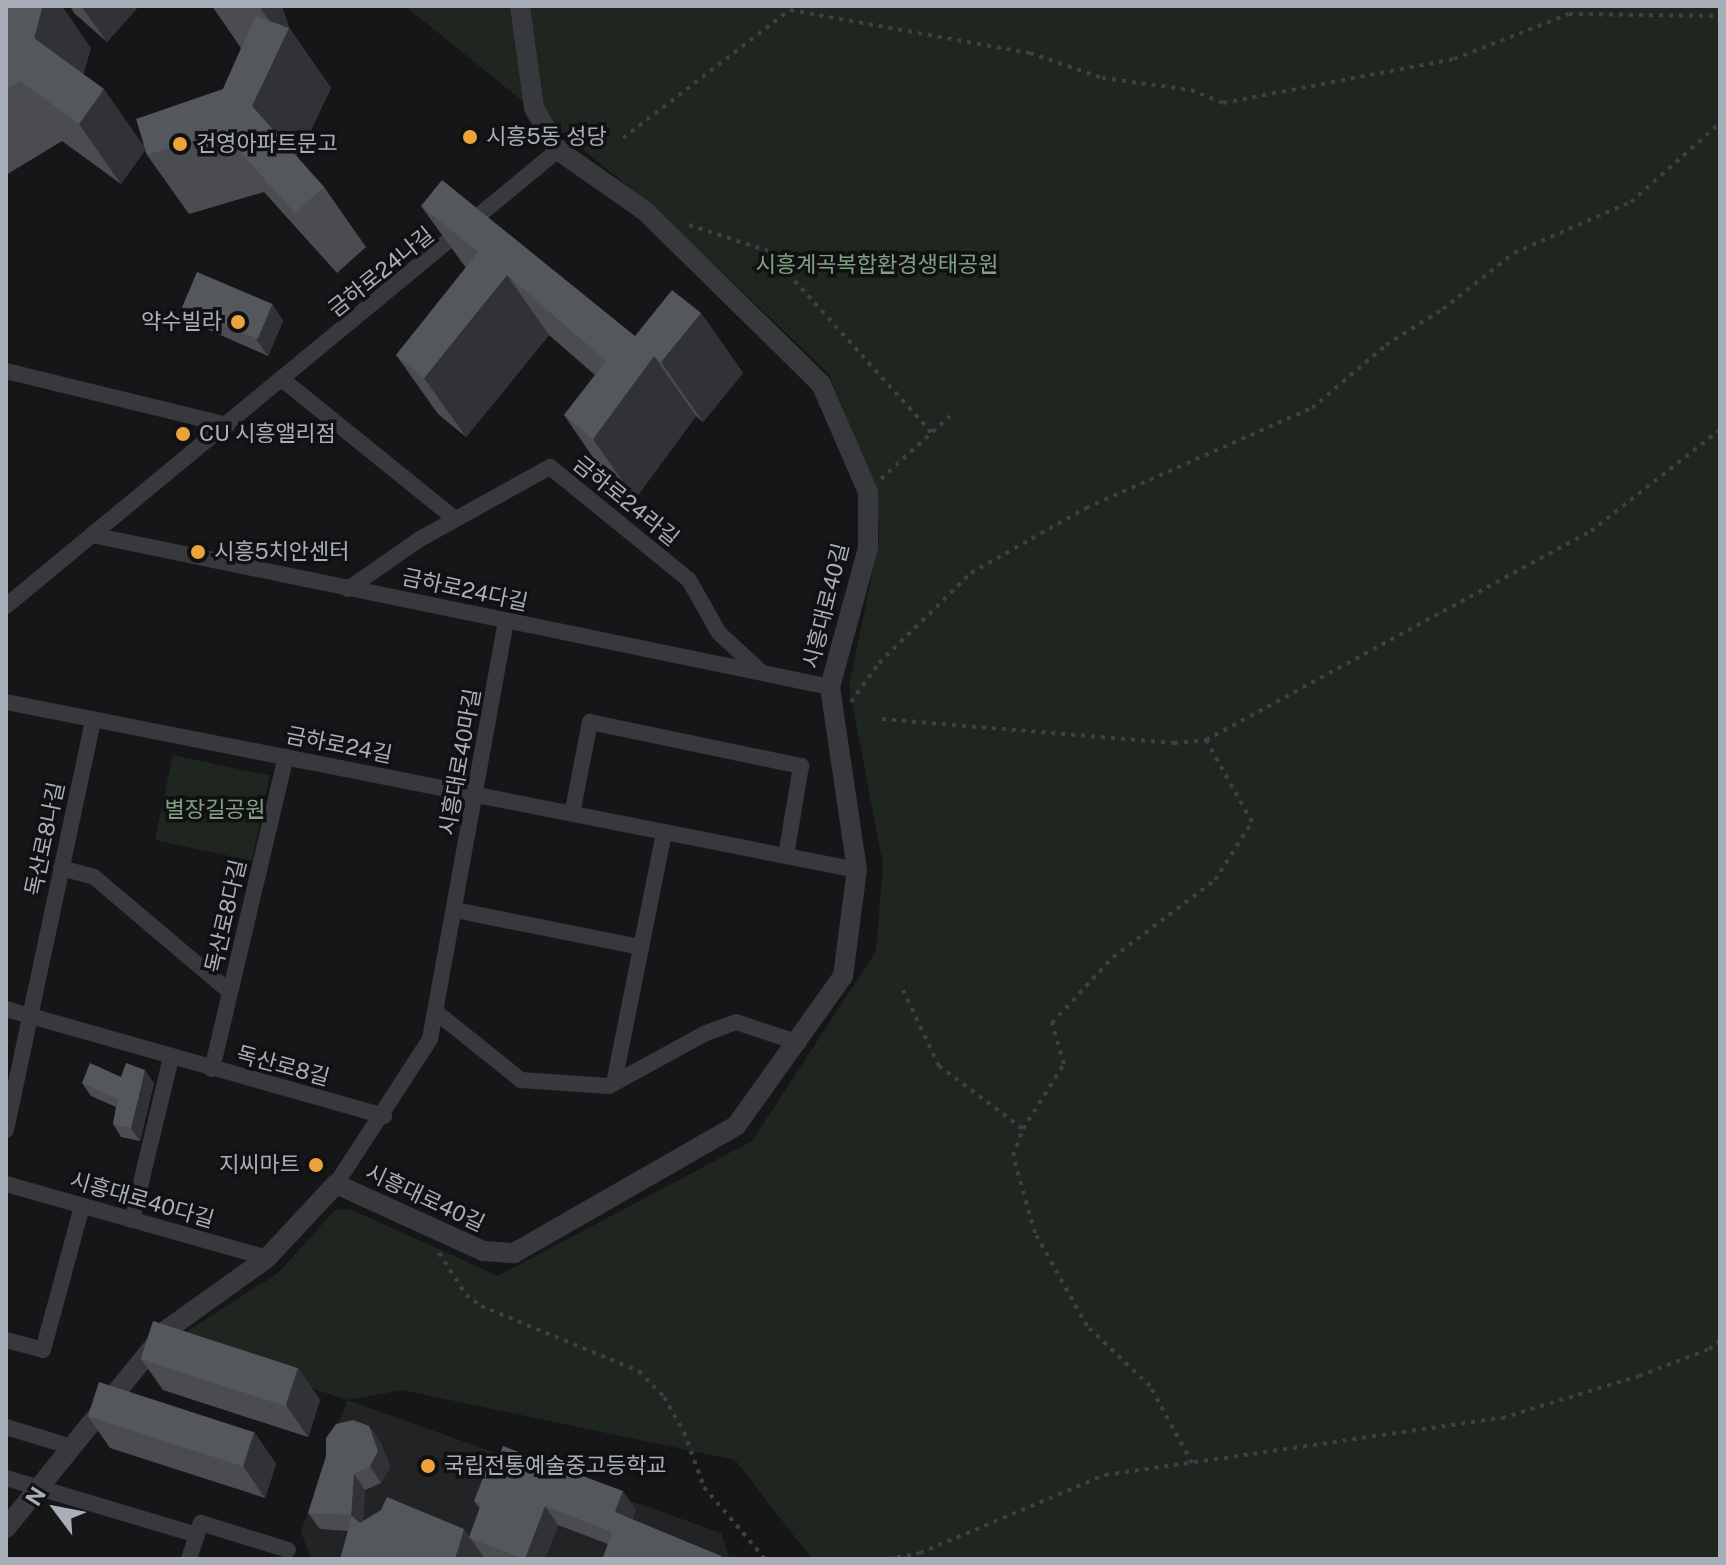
<!DOCTYPE html>
<html>
<head>
<meta charset="utf-8">
<style>
	body { margin:0 }
	#map { position:relative; width:1726px; height:1565px; overflow:hidden; background:#161618; font-family:"Public Sans","Noto Sans KR",sans-serif }
	div>[style] { position:absolute }
	[style*='--x'] { left:calc(var(--x)*1px); top:calc(var(--y)*1px); width:calc(var(--w)*1px); rotate:calc(var(--a)*1deg) }
	.built>* { inset:0; background:#222325 }
	.green>* { inset:0; background:#1e261f; transform-origin:0 0 }
	.path>* { height:4px; margin-top:-2px; transform-origin:0; background:repeating-linear-gradient(90deg,#3d4044 0 4px,transparent 0 10px) }
	.minor>* { height:16px; margin:-8px; padding:0 8px; transform-origin:8px; border-radius:8px; background:#37393d }
	.tertiary>* { height:20px; margin:-10px; padding:0 10px; transform-origin:10px; border-radius:10px; background:#37393d }
	.wall>* { inset:0; background:#4a4c50 }
	.shaded-wall>* { inset:0; background:#313235 }
	.building>* { inset:0; background:#54575b; transform-origin:0 0 }
	.dots>* { width:22px; height:22px; translate:-50% -50%; box-sizing:border-box; border:4px solid #111113; border-radius:50% }
	span { translate:-50% -50%; white-space:nowrap; text-align:center; line-height:1.15; -webkit-text-stroke:7px #111113; paint-order:stroke }
	.poi-label { font-size:22px; color:#a9afb8 }
	.left { translate:0 -50%; text-align:left }
	.right { translate:-100% -50%; text-align:right }
	.park-label { font-size:22px; color:#81a281 }
	.street-label { font-size:22px; color:#a9afb8 }
	.frame { position:absolute; inset:0; border:8px solid #a9afb8; pointer-events:none }
	.north { position:absolute; left:16px; top:1469px; width:80px; height:80px; -webkit-text-stroke:6px #111113; paint-order:stroke; rotate:302deg; font-size:22px; font-weight:700; line-height:32px; text-align:center; color:#a9afb8 }
	.north::after { content:''; display:block; margin:auto; width:28px; height:36px; background:#a9afb8; clip-path:polygon(50% 0,100% 100%,50% 72%,0 100%) }
</style>
</head>
<body>
<div id="map">
	<div class="built">
		<div style="clip-path:polygon(347px 1400px,721px 1533px,730px 1559px,311px 1559px,301px 1532px)"></div>
	</div>
	<div class="green">
		<div style="clip-path:polygon(405px 6px,1720px 6px,1720px 1559px,812px 1559px,735px 1460px,402px 1390px,347px 1400px,172px 1341px,278px 1273px,335px 1210px,350px 1209px,498px 1276px,752px 1141px,876px 951px,883px 865px,849px 686px,879px 541px,877px 494px,829px 374px,654px 207px)"></div>
		<div style="left:173px;top:755px;width:99px;height:87px;rotate:12deg"></div>
	</div>
	<div class="path">
		<div style="--x:623;--y:138;--w:210;--a:-37.5"></div>
		<div style="--x:790;--y:10;--w:244;--a:10.2"></div>
		<div style="--x:1030;--y:53;--w:76;--a:19.1"></div>
		<div style="--x:1102;--y:78;--w:90;--a:7.7"></div>
		<div style="--x:1191;--y:90;--w:35;--a:22"></div>
		<div style="--x:1223;--y:103;--w:235;--a:-10.8"></div>
		<div style="--x:1454;--y:59;--w:123;--a:-21.4"></div>
		<div style="--x:1569;--y:14;--w:151;--a:0.8"></div>
		<div style="--x:689;--y:225;--w:83;--a:18.2"></div>
		<div style="--x:768;--y:251;--w:245;--a:48"></div>
		<div style="--x:881;--y:479;--w:93;--a:-42.4"></div>
		<div style="--x:851;--y:702;--w:48;--a:-54.3"></div>
		<div style="--x:879;--y:663;--w:129;--a:-44.4"></div>
		<div style="--x:971;--y:573;--w:132;--a:-29.5"></div>
		<div style="--x:1086;--y:508;--w:247;--a:-23.9"></div>
		<div style="--x:1312;--y:408;--w:97;--a:-40.4"></div>
		<div style="--x:1386;--y:345;--w:67;--a:-32.3"></div>
		<div style="--x:1443;--y:309;--w:90;--a:-38.3"></div>
		<div style="--x:1514;--y:253;--w:128;--a:-23.6"></div>
		<div style="--x:1631;--y:202;--w:119;--a:-41.6"></div>
		<div style="--x:882;--y:719;--w:293;--a:4.7"></div>
		<div style="--x:1174;--y:743;--w:32;--a:-5"></div>
		<div style="--x:1206;--y:740;--w:438;--a:-28.5"></div>
		<div style="--x:1591;--y:531;--w:164;--a:-38.1"></div>
		<div style="--x:903;--y:990;--w:84;--a:64.7"></div>
		<div style="--x:939;--y:1066;--w:105;--a:36.9"></div>
		<div style="--x:439;--y:1253;--w:50;--a:57.3"></div>
		<div style="--x:466;--y:1295;--w:19;--a:36"></div>
		<div style="--x:481;--y:1306;--w:171;--a:22.4"></div>
		<div style="--x:639;--y:1371;--w:36;--a:46"></div>
		<div style="--x:664;--y:1397;--w:40;--a:60.3"></div>
		<div style="--x:684;--y:1432;--w:59;--a:70"></div>
		<div style="--x:704;--y:1487;--w:94;--a:49.7"></div>
		<div style="--x:1192;--y:1463;--w:88;--a:-118.6"></div>
		<div style="--x:1150;--y:1386;--w:87;--a:-136.4"></div>
		<div style="--x:1087;--y:1326;--w:107;--a:-119.2"></div>
		<div style="--x:1035;--y:1233;--w:80;--a:-105.9"></div>
		<div style="--x:1013;--y:1156;--w:29;--a:-70"></div>
		<div style="--x:1023;--y:1129;--w:77;--a:-57.8"></div>
		<div style="--x:1064;--y:1064;--w:43;--a:-106.3"></div>
		<div style="--x:1052;--y:1023;--w:90;--a:-47.3"></div>
		<div style="--x:1113;--y:957;--w:128;--a:-37"></div>
		<div style="--x:1215;--y:880;--w:69;--a:-57.5"></div>
		<div style="--x:1252;--y:822;--w:94;--a:-119.3"></div>
		<div style="--x:887;--y:1559;--w:34;--a:-10"></div>
		<div style="--x:920;--y:1553;--w:201;--a:-22.9"></div>
		<div style="--x:1105;--y:1475;--w:401;--a:-8.2"></div>
		<div style="--x:1502;--y:1418;--w:143;--a:-17"></div>
		<div style="--x:1639;--y:1376;--w:75;--a:-21.1"></div>
		<div style="--x:1709;--y:1349;--w:14;--a:-39"></div>
	</div>
	<div class="minor">
		<div style="--x:6;--y:371;--w:228;--a:13.7"></div>
		<div style="--x:283;--y:380;--w:221;--a:38.9"></div>
		<div style="--x:92;--y:535;--w:753;--a:11.64"></div>
		<div style="--x:348;--y:589;--w:88;--a:-34.8"></div>
		<div style="--x:420;--y:539;--w:149;--a:-29"></div>
		<div style="--x:550;--y:467;--w:179;--a:39.1"></div>
		<div style="--x:689;--y:580;--w:61;--a:60.5"></div>
		<div style="--x:719;--y:633;--w:54;--a:42.8"></div>
		<div style="--x:6;--y:606;--w:716;--a:-39.56"></div>
		<div style="--x:6;--y:702;--w:867;--a:11.17"></div>
		<div style="--x:572;--y:814;--w:94;--a:-78.9"></div>
		<div style="--x:590;--y:722;--w:216;--a:11.8"></div>
		<div style="--x:801;--y:766;--w:91;--a:99.5"></div>
		<div style="--x:61;--y:868;--w:34;--a:15"></div>
		<div style="--x:94;--y:877;--w:178;--a:40.2"></div>
		<div style="--x:455;--y:910;--w:190;--a:11.3"></div>
		<div style="--x:6;--y:1009;--w:393;--a:15.8"></div>
		<div style="--x:436;--y:1012;--w:109;--a:38.7"></div>
		<div style="--x:521;--y:1080;--w:88;--a:3.9"></div>
		<div style="--x:609;--y:1086;--w:111;--a:-28.7"></div>
		<div style="--x:706;--y:1033;--w:32;--a:-20"></div>
		<div style="--x:736;--y:1022;--w:66;--a:18.4"></div>
		<div style="--x:212;--y:1069;--w:321;--a:-76.7"></div>
		<div style="--x:614;--y:1083;--w:256;--a:-78.7"></div>
		<div style="--x:6;--y:1130;--w:420;--a:-78"></div>
		<div style="--x:6;--y:1184;--w:271;--a:15.8"></div>
		<div style="--x:336;--y:1184;--w:173;--a:-57"></div>
		<div style="--x:430;--y:1039;--w:425;--a:-79.7"></div>
		<div style="--x:132;--y:1220;--w:168;--a:-76.5"></div>
		<div style="--x:6;--y:1340;--w:38;--a:15"></div>
		<div style="--x:43;--y:1350;--w:149;--a:-74.8"></div>
		<div style="--x:6;--y:1427;--w:69;--a:16.9"></div>
		<div style="--x:6;--y:1478;--w:199;--a:16.6"></div>
		<div style="--x:189;--y:1559;--w:38;--a:-72"></div>
		<div style="--x:201;--y:1523;--w:91;--a:17.2"></div>
	</div>
	<div class="tertiary">
		<div style="--x:6;--y:1528;--w:257;--a:-50.9"></div>
		<div style="--x:168;--y:1329;--w:122;--a:-35.6"></div>
		<div style="--x:267;--y:1258;--w:101;--a:-47"></div>
		<div style="--x:336;--y:1184;--w:162;--a:24.5"></div>
		<div style="--x:483;--y:1251;--w:31;--a:4"></div>
		<div style="--x:514;--y:1253;--w:256;--a:-29.8"></div>
		<div style="--x:736;--y:1126;--w:184;--a:-54.5"></div>
		<div style="--x:843;--y:976;--w:107;--a:-82.5"></div>
		<div style="--x:857;--y:870;--w:185;--a:-98.4"></div>
		<div style="--x:830;--y:687;--w:144;--a:-74.7"></div>
		<div style="--x:868;--y:548;--w:56;--a:-90"></div>
		<div style="--x:868;--y:492;--w:118;--a:-113.5"></div>
		<div style="--x:821;--y:384;--w:247;--a:-135.5"></div>
		<div style="--x:645;--y:211;--w:106;--a:-145"></div>
		<div style="--x:558;--y:150;--w:48;--a:-119.7"></div>
		<div style="--x:534;--y:108;--w:103;--a:-97.8"></div>
	</div>
	<div class="wall">
		<div style="clip-path:polygon(6px 6px,91px 48px,83px 74px,144px 146px,223px 89px,241px 48px,212px 6px,282px 6px,289px 28px,331px 88px,297px 158px,324px 187px,366px 247px,337px 273px,264px 192px,189px 214px,147px 155px,145px 150px,121px 184px,62px 141px,6px 175px)"></div>
		<div style="clip-path:polygon(70px 6px,139px 6px,107px 42px,74px 13px)"></div>
		<div style="clip-path:polygon(421px 206px,635px 336px,701px 313px,743px 373px,703px 422px,696px 416px,635px 499px,605px 475px,564px 415px,595px 375px,549px 335px,466px 437px,438px 414px,396px 355px,466px 268px)"></div>
		<div style="clip-path:polygon(272px 304px,283px 321px,268px 356px,193px 323px,182px 307px)"></div>
		<div style="clip-path:polygon(121px 1077px,154px 1083px,140px 1141px,121px 1137px,113px 1124px,116px 1107px,91px 1096px,82px 1083px)"></div>
		<div style="clip-path:polygon(141px 1359px,298px 1368px,320px 1400px,308px 1437px,163px 1390px)"></div>
		<div style="clip-path:polygon(88px 1416px,254px 1432px,276px 1464px,265px 1498px,110px 1448px)"></div>
		<div style="clip-path:polygon(369px 1426px,381px 1443px,390px 1467px,381px 1483px,365px 1490px,363px 1521px,464px 1529px,469px 1537px,480px 1509px,474px 1501px,636px 1510px,632px 1520px,721px 1556px,723px 1559px,602px 1559px,608px 1544px,558px 1525px,545px 1559px,489px 1559px,483px 1557px,348px 1531px,320px 1529px,308px 1513px)"></div>
	</div>
	<div class="shaded-wall">
		<div style="clip-path:polygon(43px 6px,62px 6px,91px 48px,75px 98px,34px 38px)"></div>
		<div style="clip-path:polygon(81px 6px,139px 6px,107px 42px)"></div>
		<div style="clip-path:polygon(259px 6px,282px 6px,289px 29px,331px 88px,294px 166px,252px 106px,283px 40px)"></div>
		<div style="clip-path:polygon(104px 89px,146px 149px,121px 184px,79px 124px)"></div>
		<div style="clip-path:polygon(507px 275px,549px 335px,466px 437px,424px 378px)"></div>
		<div style="clip-path:polygon(272px 304px,283px 321px,268px 356px,256px 339px)"></div>
		<div style="clip-path:polygon(701px 313px,743px 373px,703px 422px,661px 362px)"></div>
		<div style="clip-path:polygon(654px 356px,696px 416px,635px 499px,593px 439px)"></div>
		<div style="clip-path:polygon(145px 1070px,154px 1083px,140px 1141px,131px 1128px)"></div>
		<div style="clip-path:polygon(298px 1368px,320px 1400px,308px 1437px,286px 1405px)"></div>
		<div style="clip-path:polygon(369px 1426px,381px 1443px,390px 1467px,381px 1483px,370px 1466px)"></div>
		<div style="clip-path:polygon(254px 1432px,276px 1464px,265px 1498px,243px 1466px)"></div>
		<div style="clip-path:polygon(354px 1474px,365px 1490px,362px 1532px,351px 1515px)"></div>
		<div style="clip-path:polygon(623px 1491px,636px 1510px,628px 1531px,615px 1512px)"></div>
		<div style="clip-path:polygon(545px 1506px,558px 1525px,545px 1559px,525px 1559px)"></div>
		<div style="clip-path:polygon(464px 1529px,485px 1559px,455px 1559px)"></div>
	</div>
	<div class="building">
		<div style="clip-path:polygon(6px 6px,43px 6px,34px 38px,104px 89px,79px 124px,20px 81px,6px 89px)"></div>
		<div style="clip-path:polygon(256px 16px,289px 28px,252px 106px,324px 187px,295px 213px,222px 132px,147px 155px,136px 119px,223px 89px)"></div>
		<div style="clip-path:polygon(442px 180px,635px 336px,672px 290px,701px 313px,661px 362px,654px 356px,593px 439px,564px 415px,606px 361px,507px 275px,424px 378px,396px 355px,478px 252px,421px 206px)"></div>
		<div style="left:197px;top:272px;width:82px;height:38px;rotate:23deg"></div>
		<div style="clip-path:polygon(90px 1063px,121px 1077px,126px 1063px,145px 1070px,131px 1128px,113px 1124px,118px 1099px,82px 1083px)"></div>
		<div style="left:153px;top:1321px;width:152px;height:40px;rotate:18deg"></div>
		<div style="left:99px;top:1382px;width:163px;height:36px;rotate:18deg"></div>
		<div style="clip-path:polygon(353px 1420px,369px 1426px,378px 1451px,370px 1466px,354px 1474px,351px 1515px,308px 1513px,326px 1456px,326px 1438px,336px 1424px)"></div>
		<div style="clip-path:polygon(503px 1446px,623px 1491px,615px 1512px,721px 1556px,720px 1559px,603px 1559px,612px 1532px,545px 1506px,525px 1559px,469px 1538px,481px 1504px,474px 1501px,488px 1465px,495px 1467px)"></div>
		<div style="clip-path:polygon(387px 1497px,464px 1529px,455px 1559px,340px 1559px,352px 1516px,360px 1523px,381px 1510px)"></div>
	</div>
	<div class="dots">
		<div style="left:470px;top:137px;background:#eca33b"></div>
		<div style="left:180px;top:144px;background:#eca33b"></div>
		<div style="left:238px;top:322px;background:#eca33b"></div>
		<div style="left:183px;top:434px;background:#eca33b"></div>
		<div style="left:198px;top:552px;background:#eca33b"></div>
		<div style="left:316px;top:1165px;background:#eca33b"></div>
		<div style="left:428px;top:1466px;background:#eca33b"></div>
	</div>
	<div class="poi-label">
		<span class="left" style="left:486px;top:137px">시흥5동 성당</span>
		<span class="left" style="left:196px;top:144px">건영아파트문고</span>
		<span class="right" style="left:222px;top:322px">약수빌라</span>
		<span class="left" style="left:199px;top:434px">CU 시흥앨리점</span>
		<span class="left" style="left:214px;top:552px">시흥5치안센터</span>
		<span class="right" style="left:300px;top:1165px">지씨마트</span>
		<span class="left" style="left:444px;top:1466px">국립전통예술중고등학교</span>
	</div>
	<div class="park-label">
		<span style="left:877px;top:265px">시흥계곡복합환경생태공원</span>
		<span style="left:215px;top:810px">별장길공원</span>
	</div>
	<div class="street-label">
		<span style="left:381px;top:272px;rotate:-39deg">금하로24나길</span>
		<span style="left:626px;top:501px;rotate:39deg">금하로24라길</span>
		<span style="left:465px;top:590px;rotate:12deg">금하로24다길</span>
		<span style="left:826px;top:606px;rotate:-76deg">시흥대로40길</span>
		<span style="left:339px;top:745px;rotate:11deg">금하로24길</span>
		<span style="left:460px;top:762px;rotate:-80deg">시흥대로40마길</span>
		<span style="left:45px;top:839px;rotate:-78deg">독산로8나길</span>
		<span style="left:226px;top:916px;rotate:-77deg">독산로8다길</span>
		<span style="left:283px;top:1066px;rotate:15deg">독산로8길</span>
		<span style="left:425px;top:1198px;rotate:25deg">시흥대로40길</span>
		<span style="left:142px;top:1200px;rotate:16deg">시흥대로40다길</span>
	</div>
	<div class="frame"></div>
	<div class="north">N</div>
</div>
</body>
</html>
